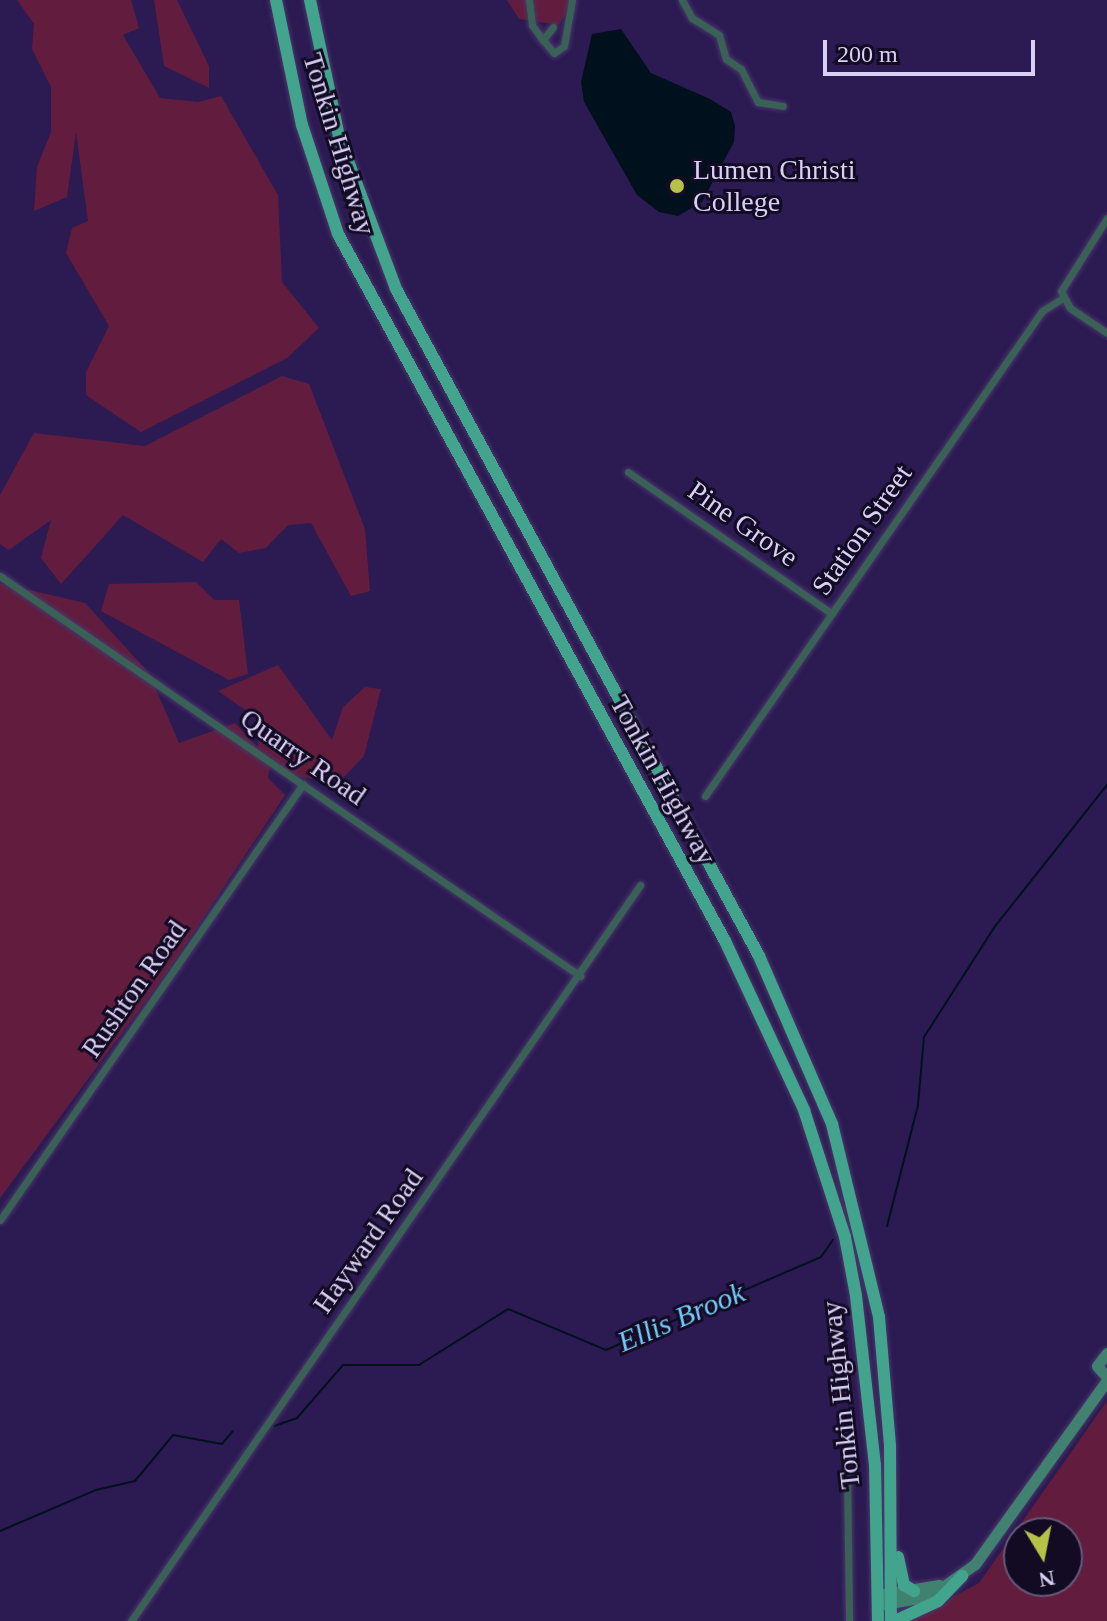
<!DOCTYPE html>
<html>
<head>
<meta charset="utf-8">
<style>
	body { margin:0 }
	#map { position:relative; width:1107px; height:1621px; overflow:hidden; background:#2c1a52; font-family:"Times New Roman",serif }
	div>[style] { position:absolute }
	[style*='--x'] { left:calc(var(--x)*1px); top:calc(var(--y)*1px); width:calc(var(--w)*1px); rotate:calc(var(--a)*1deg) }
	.green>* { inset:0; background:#621d3e }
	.water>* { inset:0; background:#00111e }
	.stream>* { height:2px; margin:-1px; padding:0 1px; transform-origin:1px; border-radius:1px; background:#00111e }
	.roads { filter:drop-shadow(0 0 2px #48376c) drop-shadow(0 0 2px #48376c) }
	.minor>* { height:7px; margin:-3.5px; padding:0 3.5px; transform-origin:3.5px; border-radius:3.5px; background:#3a6156 }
	.secondary>* { height:11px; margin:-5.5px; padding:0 5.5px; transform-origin:5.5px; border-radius:5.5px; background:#408170 }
	.trunk>* { height:12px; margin:-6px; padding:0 6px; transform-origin:6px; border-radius:6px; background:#42a48c }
	.dots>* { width:22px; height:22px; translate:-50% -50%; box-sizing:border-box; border:4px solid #130b24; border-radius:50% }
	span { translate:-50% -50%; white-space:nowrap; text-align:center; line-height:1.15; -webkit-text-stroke:6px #130b24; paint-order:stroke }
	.street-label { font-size:28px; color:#d8d1f4 }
	.poi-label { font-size:28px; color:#d8d1f4 }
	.left { translate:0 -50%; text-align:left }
	.water-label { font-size:30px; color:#72cafa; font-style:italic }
	.north { position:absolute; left:1003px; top:1517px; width:80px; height:80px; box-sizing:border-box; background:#130b24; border:2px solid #625a77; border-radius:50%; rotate:170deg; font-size:22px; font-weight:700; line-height:32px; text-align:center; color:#d8d1f4 }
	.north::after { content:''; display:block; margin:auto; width:28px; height:36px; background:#b6c149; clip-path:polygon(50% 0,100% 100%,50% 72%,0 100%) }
	.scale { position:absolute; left:823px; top:40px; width:212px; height:36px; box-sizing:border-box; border:4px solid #d8d1f4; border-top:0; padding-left:10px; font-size:24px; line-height:28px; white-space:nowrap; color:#d8d1f4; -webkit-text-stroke:6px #130b24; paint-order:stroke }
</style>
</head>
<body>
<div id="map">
	<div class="green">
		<div style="clip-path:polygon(17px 0,131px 0,139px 28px,123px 35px,160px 98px,198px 102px,221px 96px,278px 195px,282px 282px,319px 328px,287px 358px,141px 432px,86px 395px,86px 372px,109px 326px,66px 253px,72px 228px,88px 221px,76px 132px,67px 197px,34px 211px,37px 167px,51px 132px,51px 87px,32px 49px,34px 24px)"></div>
		<div style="clip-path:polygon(154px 0,177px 0,209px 66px,209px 88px,164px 66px)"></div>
		<div style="clip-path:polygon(507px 0,571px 0,571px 4px,559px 25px,519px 19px)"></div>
		<div style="clip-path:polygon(282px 376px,309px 384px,365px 529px,370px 591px,351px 596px,311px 523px,288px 525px,266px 548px,239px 553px,221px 539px,203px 562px,123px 515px,61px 584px,41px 558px,51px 520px,9px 550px,0 544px,0 495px,34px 433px,145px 446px)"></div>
		<div style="clip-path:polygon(196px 582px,214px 600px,239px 600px,248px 674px,229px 680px,101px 611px,109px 584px)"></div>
		<div style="clip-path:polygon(0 583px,85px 603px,149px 673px,179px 743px,235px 723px,258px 748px,260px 720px,218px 691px,278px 665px,332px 740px,343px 707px,365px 687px,381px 689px,364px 756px,339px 782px,293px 776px,271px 760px,268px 778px,285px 795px,168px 971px,0 1198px)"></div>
		<div style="clip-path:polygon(evenodd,1107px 1401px,1107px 1621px,908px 1621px,979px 1583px,1107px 1401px,1019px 1533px,1067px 1533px,1067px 1581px,1019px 1581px,1019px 1533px)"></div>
	</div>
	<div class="water">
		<div style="clip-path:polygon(621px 29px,651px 73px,710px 99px,731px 112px,735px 126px,734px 142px,702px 202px,678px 216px,659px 212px,637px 195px,584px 102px,581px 82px,592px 34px)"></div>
	</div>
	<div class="stream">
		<div style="--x:887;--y:1226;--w:125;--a:-75.6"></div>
		<div style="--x:918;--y:1105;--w:68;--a:-85"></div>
		<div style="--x:924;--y:1037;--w:133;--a:-57.3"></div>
		<div style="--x:996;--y:925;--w:179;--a:-51.6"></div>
		<div style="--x:274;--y:1426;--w:24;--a:-19"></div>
		<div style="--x:297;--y:1418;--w:70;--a:-49"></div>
		<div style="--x:343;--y:1365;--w:76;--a:0"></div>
		<div style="--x:419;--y:1365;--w:105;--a:-32.2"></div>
		<div style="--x:508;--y:1309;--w:106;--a:22.7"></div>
		<div style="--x:606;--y:1350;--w:234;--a:-23.4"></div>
		<div style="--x:821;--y:1257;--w:21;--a:-55"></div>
		<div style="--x:0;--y:1531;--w:104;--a:-23.1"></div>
		<div style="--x:96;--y:1490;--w:40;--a:-13"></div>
		<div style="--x:135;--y:1481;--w:60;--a:-50.4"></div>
		<div style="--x:173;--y:1435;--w:50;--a:10.4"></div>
		<div style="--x:222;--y:1444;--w:17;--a:-50"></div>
	</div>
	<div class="roads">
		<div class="minor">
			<div style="--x:529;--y:0;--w:25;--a:83"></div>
			<div style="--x:532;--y:25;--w:19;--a:55"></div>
			<div style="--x:682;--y:0;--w:21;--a:61"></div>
			<div style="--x:692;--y:18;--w:32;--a:32"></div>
			<div style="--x:719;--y:35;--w:25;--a:74"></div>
			<div style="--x:726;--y:59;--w:18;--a:34"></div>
			<div style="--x:741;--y:69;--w:37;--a:63"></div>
			<div style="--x:758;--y:102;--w:25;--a:9"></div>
			<div style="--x:553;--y:27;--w:16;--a:128"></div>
			<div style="--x:543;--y:40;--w:17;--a:50"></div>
			<div style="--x:554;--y:53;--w:12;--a:-35"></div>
			<div style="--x:564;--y:46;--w:47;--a:-80.1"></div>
			<div style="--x:1107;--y:218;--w:86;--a:122.2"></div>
			<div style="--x:1061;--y:291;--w:19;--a:62"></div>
			<div style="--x:1070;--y:308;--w:45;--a:34"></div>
			<div style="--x:628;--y:472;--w:247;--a:34.8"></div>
			<div style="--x:0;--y:576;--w:705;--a:34.59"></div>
			<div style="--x:705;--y:796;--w:591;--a:-55.21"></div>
			<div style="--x:1042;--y:311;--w:25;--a:-32"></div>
			<div style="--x:0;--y:1220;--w:531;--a:-55.2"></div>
			<div style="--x:847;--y:1472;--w:149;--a:89.2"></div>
			<div style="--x:131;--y:1621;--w:895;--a:-55.33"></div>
		</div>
		<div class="secondary">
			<div style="--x:1107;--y:1353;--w:16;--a:128"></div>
			<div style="--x:1097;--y:1366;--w:15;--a:48"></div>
			<div style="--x:877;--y:1595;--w:63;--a:-9.2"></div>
			<div style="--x:878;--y:1605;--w:53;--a:-9.8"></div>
			<div style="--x:930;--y:1596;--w:55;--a:-35.4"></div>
			<div style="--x:975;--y:1564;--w:226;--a:-54.3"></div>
		</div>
		<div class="trunk">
			<div style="--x:276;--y:0;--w:128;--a:78.3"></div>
			<div style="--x:302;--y:125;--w:115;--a:71.7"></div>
			<div style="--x:338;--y:234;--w:806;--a:61.3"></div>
			<div style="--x:725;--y:941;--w:187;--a:64.9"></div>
			<div style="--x:804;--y:1110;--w:133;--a:72.1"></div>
			<div style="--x:845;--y:1237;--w:60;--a:79.4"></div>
			<div style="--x:856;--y:1296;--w:170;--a:83.6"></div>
			<div style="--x:875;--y:1465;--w:156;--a:88.9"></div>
			<div style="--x:310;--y:0;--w:140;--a:78"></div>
			<div style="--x:339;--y:137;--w:162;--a:69.4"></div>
			<div style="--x:396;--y:289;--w:759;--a:61.44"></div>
			<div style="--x:759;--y:956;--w:183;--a:66.5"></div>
			<div style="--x:832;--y:1124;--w:199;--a:76.3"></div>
			<div style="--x:879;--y:1317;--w:129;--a:85.1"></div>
			<div style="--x:890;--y:1446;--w:175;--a:89.7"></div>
			<div style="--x:898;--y:1557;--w:29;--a:78"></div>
			<div style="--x:904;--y:1585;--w:12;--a:31"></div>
			<div style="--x:895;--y:1621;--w:47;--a:-24.9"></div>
			<div style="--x:938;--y:1601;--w:35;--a:-46"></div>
		</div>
	</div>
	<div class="dots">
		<div style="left:677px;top:186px;background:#b6c149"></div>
	</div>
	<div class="street-label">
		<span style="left:339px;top:144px;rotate:73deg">Tonkin Highway</span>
		<span style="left:743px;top:524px;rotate:35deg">Pine Grove</span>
		<span style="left:862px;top:530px;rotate:-55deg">Station Street</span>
		<span style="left:303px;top:757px;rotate:35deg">Quarry Road</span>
		<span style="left:663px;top:780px;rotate:61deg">Tonkin Highway</span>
		<span style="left:134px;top:989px;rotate:-55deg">Rushton Road</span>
		<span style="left:368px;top:1241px;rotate:-55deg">Hayward Road</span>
		<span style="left:841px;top:1395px;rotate:-96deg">Tonkin Highway</span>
	</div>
	<div class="poi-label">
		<span class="left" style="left:693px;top:186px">Lumen Christi<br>College</span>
	</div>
	<div class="water-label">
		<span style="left:681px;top:1317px;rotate:-23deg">Ellis Brook</span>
	</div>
	<div class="north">N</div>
	<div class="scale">200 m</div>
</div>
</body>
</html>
